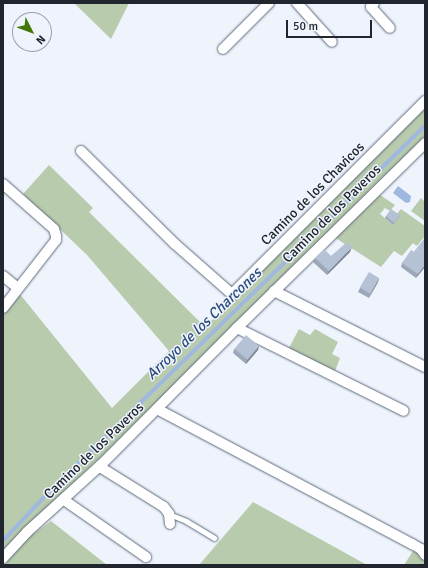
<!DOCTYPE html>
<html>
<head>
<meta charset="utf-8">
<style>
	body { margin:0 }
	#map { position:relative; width:428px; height:568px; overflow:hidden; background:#eef3fc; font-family:Signika,sans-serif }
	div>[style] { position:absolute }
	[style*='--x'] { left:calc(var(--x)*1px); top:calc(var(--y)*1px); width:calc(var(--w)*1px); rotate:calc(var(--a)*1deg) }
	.green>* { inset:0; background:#b8cbac }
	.water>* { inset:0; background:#9fb8df }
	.stream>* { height:3.5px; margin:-1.75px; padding:0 1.75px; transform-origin:1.75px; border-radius:1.75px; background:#9fb8df }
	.roads { filter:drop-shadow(0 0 1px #5e697b) drop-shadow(0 0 1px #5e697b) }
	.service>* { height:5px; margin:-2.5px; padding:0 2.5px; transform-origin:2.5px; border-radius:2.5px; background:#fff }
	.minor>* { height:10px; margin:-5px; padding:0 5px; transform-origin:5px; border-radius:5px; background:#fff }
	.wall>* { inset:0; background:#9ca7b8 }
	.shaded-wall>* { inset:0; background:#7f8896 }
	.building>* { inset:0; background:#b5c2d6; transform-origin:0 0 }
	span { translate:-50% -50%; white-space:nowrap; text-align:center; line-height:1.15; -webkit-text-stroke:3px #eef3fc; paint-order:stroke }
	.street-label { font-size:14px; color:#21252d }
	.water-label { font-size:15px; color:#2c4b7d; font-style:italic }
	.frame { position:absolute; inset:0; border:4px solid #21252d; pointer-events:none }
	.north { position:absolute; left:12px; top:12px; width:40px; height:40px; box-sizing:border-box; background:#eef3fc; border:1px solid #9ca1a9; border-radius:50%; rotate:132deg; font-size:11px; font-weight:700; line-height:16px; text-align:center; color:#21252d }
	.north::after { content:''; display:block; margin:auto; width:14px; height:18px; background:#427705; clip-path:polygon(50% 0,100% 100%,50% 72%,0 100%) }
	.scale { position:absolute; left:286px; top:20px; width:86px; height:18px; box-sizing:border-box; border:2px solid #21252d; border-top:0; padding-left:5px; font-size:12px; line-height:14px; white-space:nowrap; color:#21252d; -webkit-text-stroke:3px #eef3fc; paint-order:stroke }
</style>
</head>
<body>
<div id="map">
	<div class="green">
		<div style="clip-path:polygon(74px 3px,129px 3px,111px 39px)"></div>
		<div style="clip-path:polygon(425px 107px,425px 138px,133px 427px,41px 513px,3px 553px,3px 314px,19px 293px,112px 408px,169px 351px,87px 255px,23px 194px,49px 165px,93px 208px,89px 212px,205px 327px)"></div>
		<div style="clip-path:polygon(380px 195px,395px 205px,390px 211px,385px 208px,380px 214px,393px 225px,396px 215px,401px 209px,425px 226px,425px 236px,417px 246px,413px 243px,402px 256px,394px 251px,381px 267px,334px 237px,377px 196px)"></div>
		<div style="clip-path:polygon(421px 198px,425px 202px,425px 221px,411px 211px)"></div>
		<div style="clip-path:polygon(299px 329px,310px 335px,315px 329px,338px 342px,332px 354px,340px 358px,335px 371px,289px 348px)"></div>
		<div style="clip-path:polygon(253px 502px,349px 555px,367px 565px,199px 565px)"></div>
		<div style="clip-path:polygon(51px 521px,107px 565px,5px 565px,18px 545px)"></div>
		<div style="clip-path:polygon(419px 542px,425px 544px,425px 565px,404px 565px)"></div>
	</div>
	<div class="water">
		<div style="clip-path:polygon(398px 186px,411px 196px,410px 202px,406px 203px,393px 193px)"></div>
	</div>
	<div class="stream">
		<div style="--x:3;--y:541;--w:69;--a:-46.8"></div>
		<div style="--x:50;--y:491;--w:523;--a:-44.23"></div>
	</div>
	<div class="roads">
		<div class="service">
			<div style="--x:169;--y:514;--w:18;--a:22"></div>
			<div style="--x:186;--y:521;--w:33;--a:31"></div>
		</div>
		<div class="minor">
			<div style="--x:297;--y:3;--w:52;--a:48.1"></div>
			<div style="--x:374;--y:3;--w:5;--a:127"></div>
			<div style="--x:371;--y:7;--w:28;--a:48"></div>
			<div style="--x:223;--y:49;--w:65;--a:-45"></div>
			<div style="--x:81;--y:151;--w:132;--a:44.7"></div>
			<div style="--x:175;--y:244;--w:76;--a:41.3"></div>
			<div style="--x:232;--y:294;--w:273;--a:-45"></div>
			<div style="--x:3;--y:184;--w:68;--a:41.4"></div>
			<div style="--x:54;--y:229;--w:7;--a:74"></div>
			<div style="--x:56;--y:236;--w:4;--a:90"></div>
			<div style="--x:56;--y:240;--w:86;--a:127.9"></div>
			<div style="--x:3;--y:276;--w:19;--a:39"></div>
			<div style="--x:274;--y:291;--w:169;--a:26.7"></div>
			<div style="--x:237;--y:328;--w:186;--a:26.4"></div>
			<div style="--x:157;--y:409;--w:289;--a:27.9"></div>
			<div style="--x:412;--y:544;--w:10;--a:29"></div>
			<div style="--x:421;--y:549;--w:7;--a:56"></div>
			<div style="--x:100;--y:467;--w:75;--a:32"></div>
			<div style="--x:164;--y:507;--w:9;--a:54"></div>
			<div style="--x:169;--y:514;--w:10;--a:84"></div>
			<div style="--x:64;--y:500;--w:100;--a:34.8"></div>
			<div style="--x:3;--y:558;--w:35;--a:-47"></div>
			<div style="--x:27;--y:532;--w:100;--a:-42.2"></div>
			<div style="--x:101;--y:465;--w:193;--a:-45.2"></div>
			<div style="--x:237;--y:328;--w:264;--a:-44.5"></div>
		</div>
	</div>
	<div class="wall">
		<div style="clip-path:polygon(400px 215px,399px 217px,393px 225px,385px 218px,386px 216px)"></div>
		<div style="clip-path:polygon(425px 238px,425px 267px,416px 278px,401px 267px,402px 263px,414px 252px)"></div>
		<div style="clip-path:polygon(350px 252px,327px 275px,313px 262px,315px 258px,331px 256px)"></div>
		<div style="clip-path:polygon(379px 278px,378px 282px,369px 298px,358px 292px,360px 288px)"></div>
		<div style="clip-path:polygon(259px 346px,258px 350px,246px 364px,233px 353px,234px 349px)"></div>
	</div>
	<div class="shaded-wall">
		<div style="clip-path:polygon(352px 247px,350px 252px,327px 275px,329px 271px)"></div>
		<div style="clip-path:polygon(425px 265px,425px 267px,416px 278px,418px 274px)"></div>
		<div style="clip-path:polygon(379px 278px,378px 282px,369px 298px)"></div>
		<div style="clip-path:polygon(259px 346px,258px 350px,246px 364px,247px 360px)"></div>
	</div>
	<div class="building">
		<div style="clip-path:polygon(391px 209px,400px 215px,394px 223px,386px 216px)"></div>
		<div style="clip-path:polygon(425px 238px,425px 265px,418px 274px,402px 263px,411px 250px,414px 252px)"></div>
		<div style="clip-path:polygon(347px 242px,352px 247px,329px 271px,315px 258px,324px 249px,331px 256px)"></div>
		<div style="left:369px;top:272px;width:12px;height:18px;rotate:31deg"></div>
		<div style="left:246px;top:335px;width:17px;height:18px;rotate:40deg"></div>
	</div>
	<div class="street-label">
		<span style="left:313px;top:194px;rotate:-45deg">Camino de los Chavicos</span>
		<span style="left:332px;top:214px;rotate:-45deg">Camino de los Paveros</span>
		<span style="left:94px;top:451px;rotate:-44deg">Camino de los Paveros</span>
	</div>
	<div class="water-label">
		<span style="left:204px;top:324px;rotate:-44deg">Arroyo de los Charcones</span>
	</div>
	<div class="frame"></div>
	<div class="north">N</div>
	<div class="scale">50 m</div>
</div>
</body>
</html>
